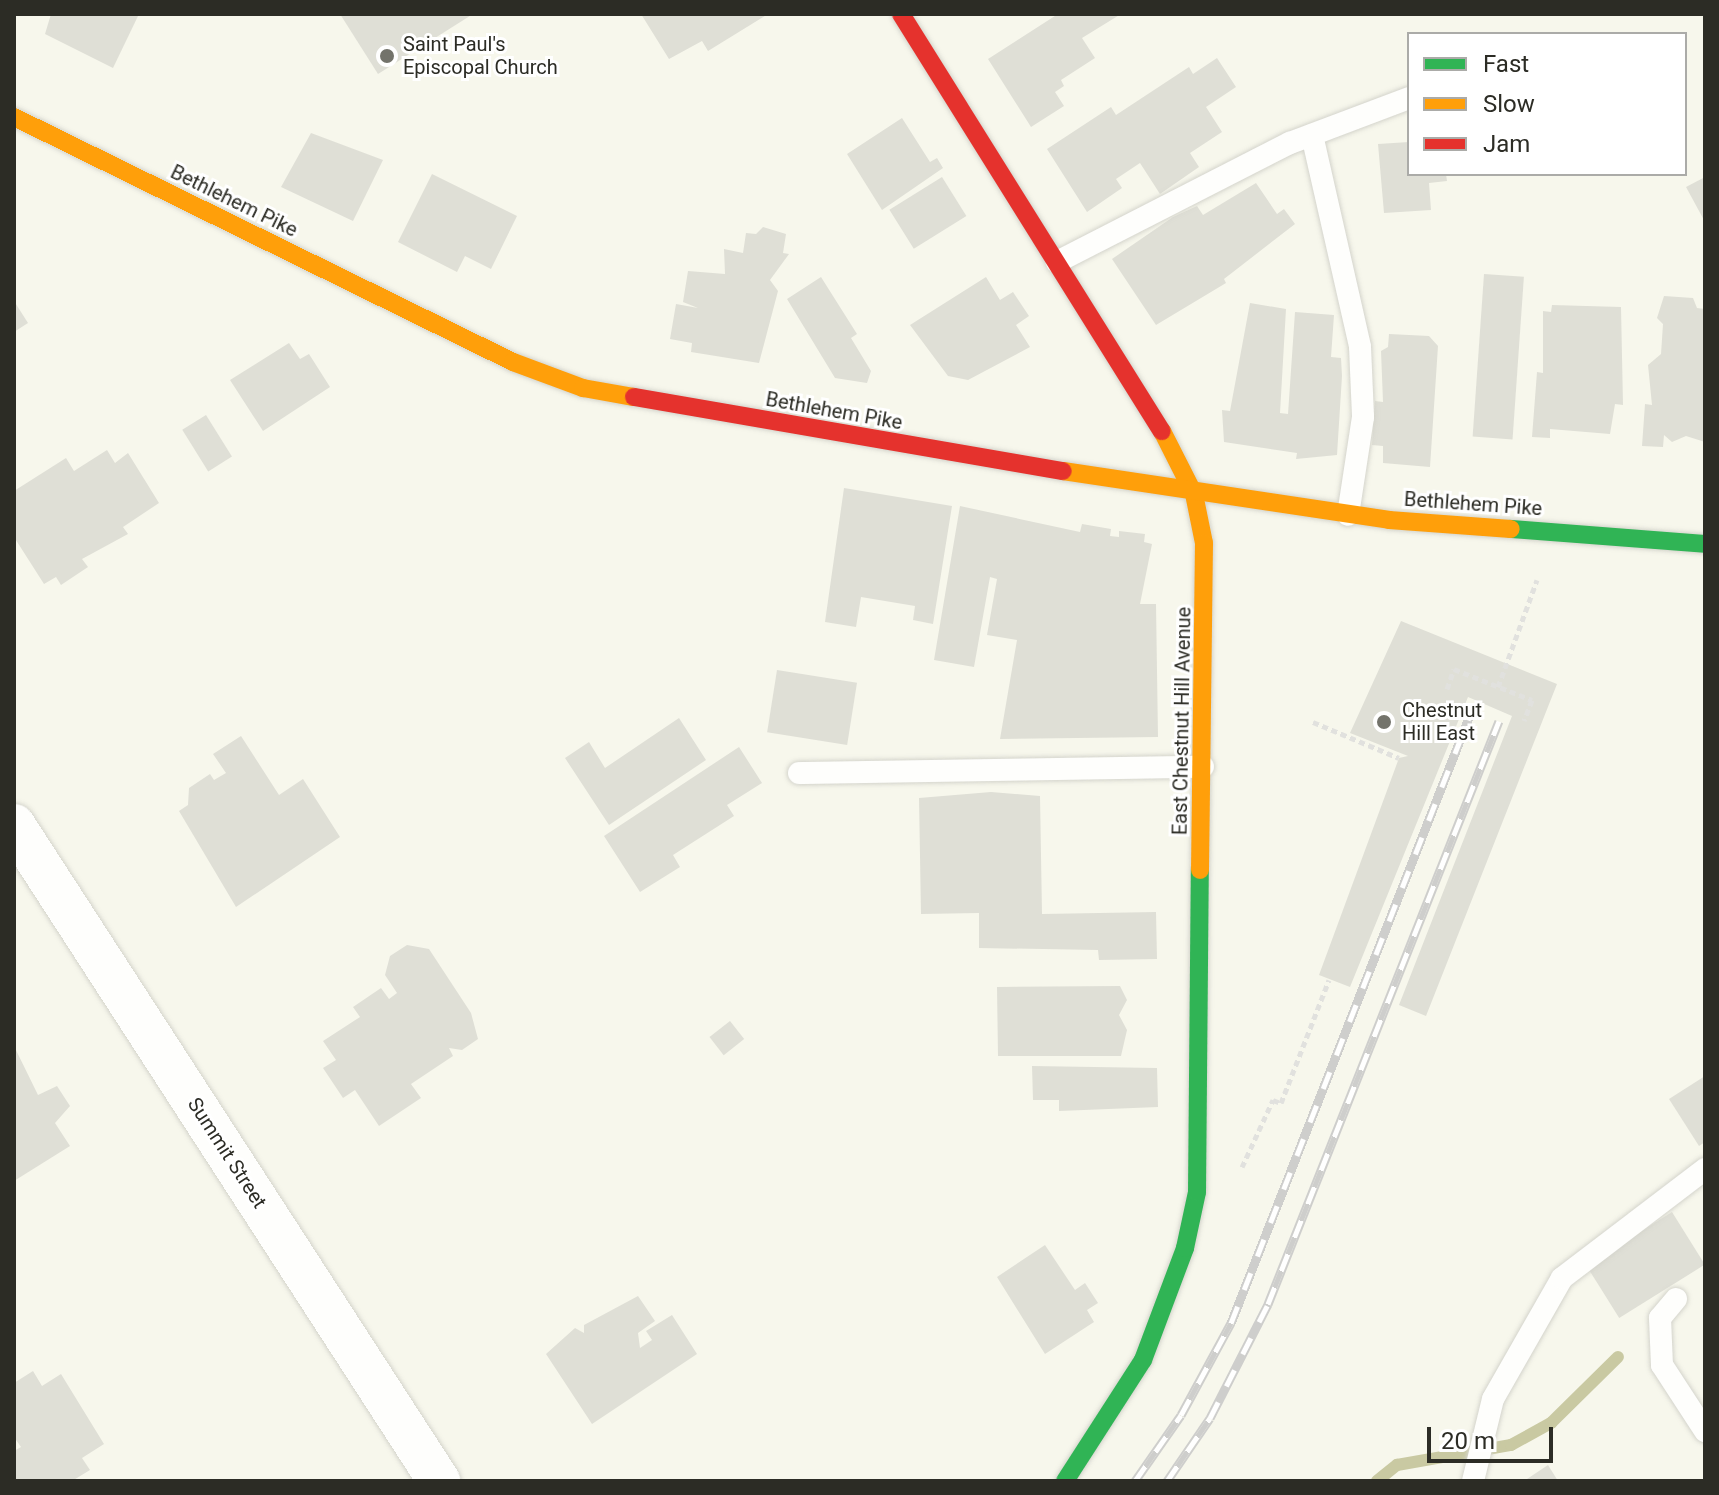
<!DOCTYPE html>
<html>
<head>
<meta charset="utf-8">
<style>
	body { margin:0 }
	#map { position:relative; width:1719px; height:1495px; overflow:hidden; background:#f7f7ec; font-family:Roboto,sans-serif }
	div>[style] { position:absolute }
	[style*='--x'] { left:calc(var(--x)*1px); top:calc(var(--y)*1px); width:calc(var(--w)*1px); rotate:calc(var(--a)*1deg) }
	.stream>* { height:12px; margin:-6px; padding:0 6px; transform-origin:6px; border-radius:6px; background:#c9c9a2 }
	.building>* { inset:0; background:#dfdfd6; transform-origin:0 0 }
	.path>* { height:5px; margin-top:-2.5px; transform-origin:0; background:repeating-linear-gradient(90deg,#e1e1de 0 6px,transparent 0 10px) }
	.roads { filter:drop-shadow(0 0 2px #d4d4cc) drop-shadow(0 0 2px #d4d4cc) }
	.lane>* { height:22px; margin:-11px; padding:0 11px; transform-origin:11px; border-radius:11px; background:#fefefc }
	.street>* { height:42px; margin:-21px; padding:0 21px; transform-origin:21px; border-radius:21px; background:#fefefc }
	.fast>* { height:18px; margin:-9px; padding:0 9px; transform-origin:9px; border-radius:9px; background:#30b455 }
	.slow>* { height:18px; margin:-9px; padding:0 9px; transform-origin:9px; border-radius:9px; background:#ff9f0a }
	.jam>* { height:18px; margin:-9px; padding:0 9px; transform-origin:9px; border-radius:9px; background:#e5322d }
	.rail>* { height:9px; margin-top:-4.5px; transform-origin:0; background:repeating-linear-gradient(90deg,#fff 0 18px,#cececc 0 36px); box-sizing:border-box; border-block:2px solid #cececc }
	.dots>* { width:22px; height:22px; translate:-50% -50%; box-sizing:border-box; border:4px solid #fff; border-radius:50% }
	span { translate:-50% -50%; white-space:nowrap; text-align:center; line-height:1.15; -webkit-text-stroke:6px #fff; paint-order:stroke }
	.poi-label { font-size:20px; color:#2c2c25 }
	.left { translate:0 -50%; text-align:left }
	.street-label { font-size:20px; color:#2c2c25 }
	.frame { position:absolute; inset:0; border:16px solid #2c2c25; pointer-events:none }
	.legend { position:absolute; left:1407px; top:32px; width:280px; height:144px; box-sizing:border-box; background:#fff; border:2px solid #ababa8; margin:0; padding:10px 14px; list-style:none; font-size:24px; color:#2c2c25 }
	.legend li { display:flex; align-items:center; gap:16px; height:40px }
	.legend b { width:40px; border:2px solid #ababa8 }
	.scale { position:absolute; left:1427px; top:1427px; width:126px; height:36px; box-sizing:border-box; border:4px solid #2c2c25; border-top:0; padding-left:10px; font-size:24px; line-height:28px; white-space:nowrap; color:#2c2c25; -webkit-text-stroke:6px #fff; paint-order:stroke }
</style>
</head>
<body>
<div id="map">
	<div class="stream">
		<div style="--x:1377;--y:1481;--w:26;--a:-39"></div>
		<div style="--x:1397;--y:1465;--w:116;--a:-10"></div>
		<div style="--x:1511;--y:1445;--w:46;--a:-28.8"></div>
		<div style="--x:1551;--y:1423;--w:94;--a:-44.6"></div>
	</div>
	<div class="building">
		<div style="clip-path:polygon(51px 14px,139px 14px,113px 68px,45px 34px)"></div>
		<div style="clip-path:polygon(340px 14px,473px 14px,378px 74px)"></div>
		<div style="clip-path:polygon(641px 14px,768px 14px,708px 51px,702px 41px,669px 59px)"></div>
		<div style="clip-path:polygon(1058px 14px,1121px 14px,1082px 38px,1095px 58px,1061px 80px,1064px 86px,1055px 92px,1064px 106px,1031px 127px,988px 59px)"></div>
		<div style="clip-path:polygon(1217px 58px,1236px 87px,1206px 107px,1222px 132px,1190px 153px,1199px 167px,1160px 194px,1140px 163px,1116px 179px,1122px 188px,1087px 212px,1047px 149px,1111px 107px,1116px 115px,1189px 67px,1193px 74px)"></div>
		<div style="clip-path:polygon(902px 118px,930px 162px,937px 158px,943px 168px,882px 210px,847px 154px)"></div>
		<div style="clip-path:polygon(311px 133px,383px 160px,353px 221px,281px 187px)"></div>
		<div style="clip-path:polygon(1409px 142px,1409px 174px,1446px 174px,1447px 181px,1429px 183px,1431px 210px,1384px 213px,1378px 144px)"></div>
		<div style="clip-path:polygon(432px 174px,517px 216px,491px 269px,465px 256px,457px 272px,398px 242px)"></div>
		<div style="left:942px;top:177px;width:46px;height:62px;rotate:58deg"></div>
		<div style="clip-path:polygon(1705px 177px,1705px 222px,1686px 187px)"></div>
		<div style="clip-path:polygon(1256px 183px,1277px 214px,1284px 209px,1295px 224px,1224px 279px,1226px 283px,1156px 325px,1112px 259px,1173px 217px,1197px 206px,1203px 215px)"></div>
		<div style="clip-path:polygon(763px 227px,786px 234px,783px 253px,789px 254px,770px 280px,778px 291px,759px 363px,691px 352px,692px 343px,670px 339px,676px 304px,698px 308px,683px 302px,688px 271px,725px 274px,724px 249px,743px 253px,746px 233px,756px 234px)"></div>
		<div style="left:1484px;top:274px;width:40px;height:163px;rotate:4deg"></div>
		<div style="clip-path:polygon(821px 277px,857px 334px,851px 338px,871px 371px,867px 383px,835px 378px,787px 299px)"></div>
		<div style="clip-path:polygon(986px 277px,1000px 300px,1013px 292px,1029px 316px,1016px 325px,1030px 347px,968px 380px,948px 376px,910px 325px)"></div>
		<div style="clip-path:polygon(1664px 296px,1693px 298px,1697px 308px,1705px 309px,1705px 442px,1686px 436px,1672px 442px,1664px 435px,1663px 447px,1642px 446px,1645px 404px,1652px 405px,1648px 365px,1661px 354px,1663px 324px,1657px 318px)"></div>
		<div style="clip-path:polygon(14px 301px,28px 323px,14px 332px)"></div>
		<div style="clip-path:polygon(1250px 303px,1286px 309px,1280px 413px,1288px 414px,1295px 312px,1334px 315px,1331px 357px,1341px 358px,1342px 376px,1337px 455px,1296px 459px,1297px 453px,1224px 442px,1222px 410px,1230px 411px)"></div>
		<div style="clip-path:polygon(1552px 305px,1621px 307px,1623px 405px,1615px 404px,1610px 434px,1550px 429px,1550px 438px,1532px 437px,1537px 372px,1543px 373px,1543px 311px,1551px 312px)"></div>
		<div style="clip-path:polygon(1389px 334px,1429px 336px,1438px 346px,1430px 467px,1383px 463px,1383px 446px,1372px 445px,1375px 401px,1383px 402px,1381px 351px,1388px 347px)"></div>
		<div style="clip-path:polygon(289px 343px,300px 359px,309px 354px,330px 387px,263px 431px,230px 380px)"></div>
		<div style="left:206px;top:415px;width:49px;height:28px;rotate:58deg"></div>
		<div style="clip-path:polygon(107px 450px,115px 463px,128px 453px,159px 503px,123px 527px,128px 534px,82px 559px,88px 567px,61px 585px,56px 577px,44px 584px,14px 537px,14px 491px,66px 458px,74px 471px)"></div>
		<div style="clip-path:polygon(844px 488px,952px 506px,933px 624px,913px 620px,915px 606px,861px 597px,856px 627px,825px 622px)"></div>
		<div style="clip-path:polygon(960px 506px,1080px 532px,1082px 524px,1111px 529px,1110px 536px,1119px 537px,1119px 531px,1145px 534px,1144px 542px,1152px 544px,1140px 604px,1156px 604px,1158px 737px,1000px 739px,1017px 640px,987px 635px,997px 579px,990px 577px,974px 667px,934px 660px)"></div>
		<div style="clip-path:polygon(1401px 621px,1557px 684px,1426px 1016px,1399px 1005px,1512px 716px,1468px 697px,1350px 987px,1319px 975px,1399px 758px,1408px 756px,1350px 733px)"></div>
		<div style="left:777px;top:670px;width:81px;height:63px;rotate:9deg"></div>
		<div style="clip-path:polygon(679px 718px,706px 760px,609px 825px,565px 758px,589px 742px,605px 768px)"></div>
		<div style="clip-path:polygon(241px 736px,279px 795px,303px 779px,340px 837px,236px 907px,179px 811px,188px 805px,189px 788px,210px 774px,214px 780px,226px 773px,213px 754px)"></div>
		<div style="clip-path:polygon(739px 747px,762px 783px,727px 805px,734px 816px,673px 855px,680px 867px,640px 892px,604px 836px)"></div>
		<div style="clip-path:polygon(991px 792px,1040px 796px,1042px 914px,1156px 912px,1157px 959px,1099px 960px,1098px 950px,979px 948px,979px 913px,921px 914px,919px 798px)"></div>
		<div style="clip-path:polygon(407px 945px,429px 949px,471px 1013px,478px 1039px,462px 1050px,449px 1048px,453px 1056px,411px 1084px,421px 1098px,379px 1126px,355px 1090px,343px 1098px,323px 1068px,336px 1060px,323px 1041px,360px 1017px,353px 1007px,381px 988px,389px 999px,397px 993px,385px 975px,390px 956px)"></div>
		<div style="clip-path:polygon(1120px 986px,1127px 1000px,1119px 1015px,1127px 1030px,1121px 1056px,998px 1056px,997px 987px)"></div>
		<div style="left:730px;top:1021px;width:23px;height:26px;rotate:52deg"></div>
		<div style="clip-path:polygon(14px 1046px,38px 1095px,57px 1086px,70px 1106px,55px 1123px,70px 1146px,14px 1181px)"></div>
		<div style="clip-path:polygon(1032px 1066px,1157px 1068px,1158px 1107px,1059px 1111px,1059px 1100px,1033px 1100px)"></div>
		<div style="clip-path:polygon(1705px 1076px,1705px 1142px,1699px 1146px,1669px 1099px)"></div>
		<div style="left:1672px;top:1212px;width:62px;height:101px;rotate:58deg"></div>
		<div style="clip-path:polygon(1045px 1245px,1075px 1290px,1085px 1283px,1098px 1303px,1087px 1310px,1094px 1322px,1045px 1354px,997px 1277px)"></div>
		<div style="clip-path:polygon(638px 1296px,655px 1321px,638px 1333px,640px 1348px,652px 1340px,646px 1331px,672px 1315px,697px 1354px,592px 1424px,546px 1354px,575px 1328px,584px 1333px,584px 1325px)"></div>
		<div style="clip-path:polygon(33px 1371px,42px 1386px,61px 1374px,104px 1444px,82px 1458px,90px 1470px,72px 1481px,14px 1481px,14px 1451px,21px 1447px,14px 1437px,14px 1383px)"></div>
		<div style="clip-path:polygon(1548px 1465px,1558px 1481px,1524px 1481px)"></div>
	</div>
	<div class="path">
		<div style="--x:1498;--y:687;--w:114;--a:-70"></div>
		<div style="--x:1447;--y:689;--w:21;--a:-71"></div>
		<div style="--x:1454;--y:669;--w:84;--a:21.7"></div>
		<div style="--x:1532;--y:700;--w:22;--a:111"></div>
		<div style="--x:1313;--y:722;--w:93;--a:22.7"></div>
		<div style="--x:1242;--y:1167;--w:74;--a:-65.2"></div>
		<div style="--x:1273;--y:1100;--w:9;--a:21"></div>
		<div style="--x:1281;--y:1103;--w:132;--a:-68.7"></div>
	</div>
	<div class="roads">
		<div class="lane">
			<div style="--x:1312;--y:135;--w:217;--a:77.2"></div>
			<div style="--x:1360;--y:347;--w:70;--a:87.5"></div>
			<div style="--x:1363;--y:417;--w:99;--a:98.7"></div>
			<div style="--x:1057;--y:262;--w:262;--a:-27.1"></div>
			<div style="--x:1290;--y:143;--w:127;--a:-20.7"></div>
			<div style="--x:799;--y:773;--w:404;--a:-0.9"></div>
			<div style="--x:1676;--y:1299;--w:25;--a:130"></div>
			<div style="--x:1660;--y:1318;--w:47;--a:87.6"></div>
			<div style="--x:1662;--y:1365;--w:79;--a:56.9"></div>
			<div style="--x:1473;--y:1481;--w:84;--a:-76.3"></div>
			<div style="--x:1493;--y:1399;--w:139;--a:-60.3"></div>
			<div style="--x:1562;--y:1278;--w:180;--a:-37.3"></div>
		</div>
		<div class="street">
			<div style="--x:14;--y:825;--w:782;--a:57.06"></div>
		</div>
		<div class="fast">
			<div style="--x:1511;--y:529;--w:195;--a:4.4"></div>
			<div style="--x:1065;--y:1481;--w:144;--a:-57.2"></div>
			<div style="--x:1143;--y:1360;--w:120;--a:-69.4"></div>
			<div style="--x:1185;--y:1248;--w:57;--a:-77.9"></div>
			<div style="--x:1197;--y:1192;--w:322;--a:-89.5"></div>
		</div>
		<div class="slow">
			<div style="--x:14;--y:117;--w:556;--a:26.15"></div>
			<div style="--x:513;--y:362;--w:75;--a:20.4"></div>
			<div style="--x:583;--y:388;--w:52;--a:10"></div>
			<div style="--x:1162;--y:431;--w:71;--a:63.1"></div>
			<div style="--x:1194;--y:494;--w:50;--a:78.5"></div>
			<div style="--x:1204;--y:543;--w:327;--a:90.7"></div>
			<div style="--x:1063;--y:471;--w:330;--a:8.5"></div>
			<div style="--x:1389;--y:520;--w:122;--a:4.2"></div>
		</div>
		<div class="jam">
			<div style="--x:901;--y:14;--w:492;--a:58"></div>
			<div style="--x:634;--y:397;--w:435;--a:9.8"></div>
		</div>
	</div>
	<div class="rail">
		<div style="--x:1135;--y:1481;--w:80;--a:-55.1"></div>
		<div style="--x:1181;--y:1415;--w:105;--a:-61.5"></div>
		<div style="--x:1231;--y:1323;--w:659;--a:-68.54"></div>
		<div style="--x:1167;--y:1481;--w:76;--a:-55.7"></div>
		<div style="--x:1210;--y:1418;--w:128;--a:-63"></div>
		<div style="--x:1268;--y:1304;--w:627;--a:-68.39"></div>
	</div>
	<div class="dots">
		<div style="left:387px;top:56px;background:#73736b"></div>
		<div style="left:1384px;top:722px;background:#73736b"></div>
	</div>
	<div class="poi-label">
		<span class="left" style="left:403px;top:56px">Saint Paul's<br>Episcopal Church</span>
		<span class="left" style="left:1402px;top:722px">Chestnut<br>Hill East</span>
	</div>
	<div class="street-label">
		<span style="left:234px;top:201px;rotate:26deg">Bethlehem Pike</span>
		<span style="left:834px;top:411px;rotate:10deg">Bethlehem Pike</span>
		<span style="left:1473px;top:504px;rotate:4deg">Bethlehem Pike</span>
		<span style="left:1182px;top:721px;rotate:-89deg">East Chestnut Hill Avenue</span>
		<span style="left:227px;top:1153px;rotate:57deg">Summit Street</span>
	</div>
	<div class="frame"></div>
	<ul class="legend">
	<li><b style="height:10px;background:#30b455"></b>Fast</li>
	<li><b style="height:10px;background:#ff9f0a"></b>Slow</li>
	<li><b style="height:10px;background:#e5322d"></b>Jam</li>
	</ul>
	<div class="scale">20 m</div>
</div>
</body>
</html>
